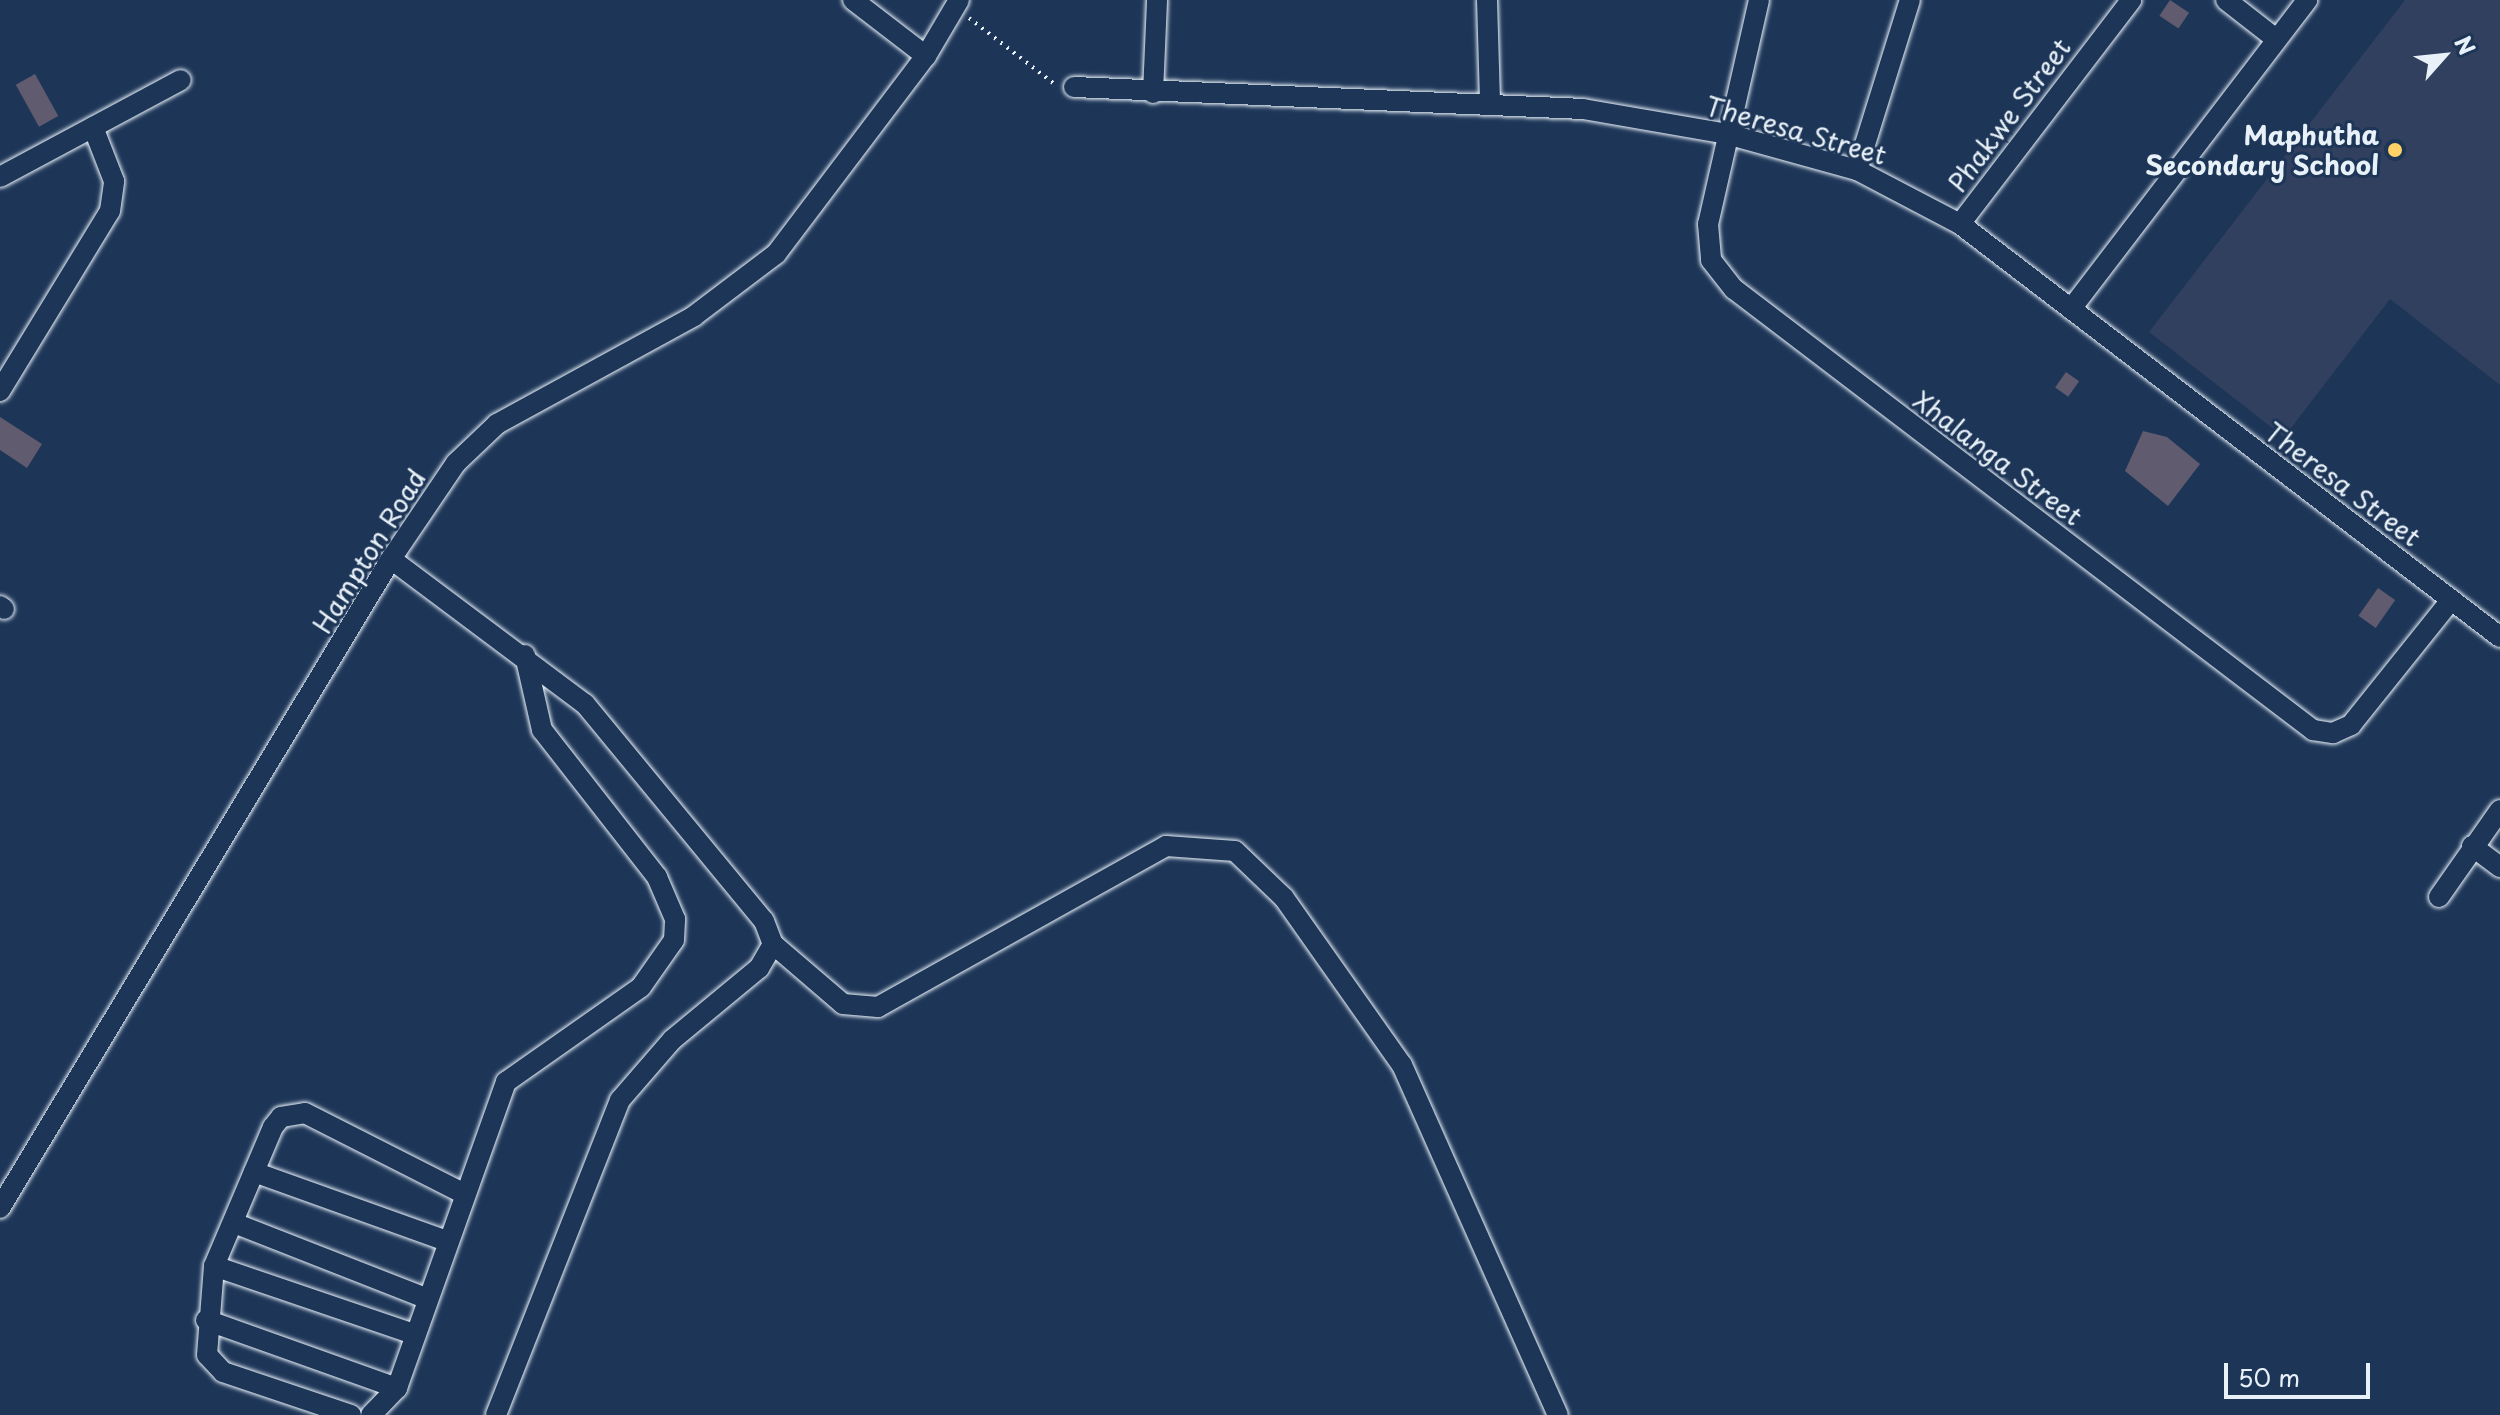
<!DOCTYPE html>
<html>
<head>
<meta charset="utf-8">
<style>
	body { margin:0 }
	#map { position:relative; width:2500px; height:1415px; overflow:hidden; background:#1d3557; font-family:"Playpen Sans",sans-serif }
	div>[style] { position:absolute }
	[style*='--x'] { left:calc(var(--x)*1px); top:calc(var(--y)*1px); width:calc(var(--w)*1px); rotate:calc(var(--a)*1deg) }
	.built>* { inset:0; background:#31405e }
	.building>* { inset:0; background:#605b6e; transform-origin:0 0 }
	.path>* { height:4px; margin-top:-2px; transform-origin:0; background:repeating-linear-gradient(90deg,#e8f1f8 0 2px,transparent 0 8px) }
	.roads { filter:drop-shadow(0 0 2px #e8f1f8) drop-shadow(0 0 2px #e8f1f8) }
	.minor>* { height:20px; margin:-10px; padding:0 10px; transform-origin:10px; border-radius:10px; background:#1d3557 }
	.dots>* { width:22px; height:22px; translate:-50% -50%; box-sizing:border-box; border:4px solid #1d3557; border-radius:50% }
	span { translate:-50% -50%; white-space:nowrap; text-align:center; line-height:1.15; -webkit-text-stroke:6px #1d3557; paint-order:stroke }
	.street-label { font-size:26px; color:#e8f1f8 }
	.poi-label { font-size:26px; color:#e8f1f8; font-weight:700 }
	.right { translate:-100% -50%; text-align:right }
	.north { position:absolute; left:2404px; top:16px; width:80px; height:80px; -webkit-text-stroke:6px #1d3557; paint-order:stroke; rotate:63deg; font-size:22px; font-weight:700; line-height:32px; text-align:center; color:#e8f1f8 }
	.north::after { content:''; display:block; margin:auto; width:28px; height:36px; background:#e8f1f8; clip-path:polygon(50% 0,100% 100%,50% 72%,0 100%) }
	.scale { position:absolute; left:2224px; top:1363px; width:146px; height:36px; box-sizing:border-box; border:4px solid #e8f1f8; border-top:0; padding-left:10px; font-size:24px; line-height:28px; white-space:nowrap; color:#e8f1f8; -webkit-text-stroke:6px #1d3557; paint-order:stroke }
</style>
</head>
<body>
<div id="map">
	<div class="built">
		<div style="clip-path:polygon(2405px 0,2500px 0,2500px 385px,2390px 299px,2284px 437px,2149px 332px)"></div>
	</div>
	<div class="building">
		<div style="left:2170px;top:0;width:23px;height:19px;rotate:34deg"></div>
		<div style="left:35px;top:74px;width:48px;height:22px;rotate:61deg"></div>
		<div style="left:2066px;top:372px;width:16px;height:19px;rotate:35deg"></div>
		<div style="clip-path:polygon(0 417px,42px 444px,27px 468px,0 450px)"></div>
		<div style="clip-path:polygon(2143px 431px,2167px 437px,2200px 464px,2168px 506px,2125px 471px)"></div>
		<div style="left:2378px;top:588px;width:21px;height:34px;rotate:35deg"></div>
	</div>
	<div class="path">
		<div style="--x:969;--y:18;--w:111;--a:37.7"></div>
	</div>
	<div class="roads">
		<div class="minor">
			<div style="--x:853;--y:0;--w:92;--a:37.5"></div>
			<div style="--x:1487;--y:0;--w:104;--a:88.3"></div>
			<div style="--x:1759;--y:0;--w:230;--a:102.8"></div>
			<div style="--x:1708;--y:224;--w:36;--a:85"></div>
			<div style="--x:1711;--y:260;--w:37;--a:52"></div>
			<div style="--x:1734;--y:289;--w:728;--a:37.3"></div>
			<div style="--x:2313;--y:730;--w:20;--a:9"></div>
			<div style="--x:2333;--y:733;--w:20;--a:-24"></div>
			<div style="--x:2351;--y:725;--w:160;--a:-51.3"></div>
			<div style="--x:2226;--y:0;--w:63;--a:38"></div>
			<div style="--x:1074;--y:87;--w:509;--a:2.47"></div>
			<div style="--x:1583;--y:109;--w:146;--a:9.8"></div>
			<div style="--x:1727;--y:134;--w:135;--a:15.5"></div>
			<div style="--x:1857;--y:170;--w:116;--a:27.7"></div>
			<div style="--x:1960;--y:224;--w:680;--a:37.41"></div>
			<div style="--x:1153;--y:93;--w:93;--a:-87.5"></div>
			<div style="--x:1857;--y:170;--w:178;--a:-72.7"></div>
			<div style="--x:0;--y:177;--w:205;--a:-28.2"></div>
			<div style="--x:1960;--y:224;--w:282;--a:-52.6"></div>
			<div style="--x:2071;--y:309;--w:389;--a:-52.6"></div>
			<div style="--x:0;--y:391;--w:211;--a:-58.6"></div>
			<div style="--x:110;--y:211;--w:30;--a:-82"></div>
			<div style="--x:114;--y:181;--w:58;--a:-111.3"></div>
			<div style="--x:391;--y:559;--w:242;--a:36.8"></div>
			<div style="--x:585;--y:704;--w:281;--a:50.5"></div>
			<div style="--x:764;--y:921;--w:25;--a:69"></div>
			<div style="--x:773;--y:944;--w:28;--a:120"></div>
			<div style="--x:759;--y:968;--w:113;--a:140.4"></div>
			<div style="--x:672;--y:1040;--w:79;--a:130.9"></div>
			<div style="--x:620;--y:1100;--w:339;--a:111.5"></div>
			<div style="--x:0;--y:606;--w:5;--a:37"></div>
			<div style="--x:2472;--y:846;--w:35;--a:37"></div>
			<div style="--x:2439;--y:897;--w:106;--a:-55"></div>
			<div style="--x:773;--y:944;--w:92;--a:40.6"></div>
			<div style="--x:843;--y:1004;--w:35;--a:5"></div>
			<div style="--x:878;--y:1007;--w:330;--a:-29.2"></div>
			<div style="--x:1166;--y:846;--w:69;--a:4.1"></div>
			<div style="--x:1235;--y:851;--w:68;--a:43.8"></div>
			<div style="--x:1284;--y:898;--w:204;--a:54.8"></div>
			<div style="--x:1402;--y:1065;--w:383;--a:66"></div>
			<div style="--x:254;--y:1172;--w:205;--a:19.7"></div>
			<div style="--x:0;--y:1208;--w:758;--a:-58.93"></div>
			<div style="--x:391;--y:559;--w:116;--a:-55.9"></div>
			<div style="--x:456;--y:463;--w:57;--a:-43.6"></div>
			<div style="--x:497;--y:424;--w:225;--a:-28.7"></div>
			<div style="--x:694;--y:316;--w:103;--a:-37.1"></div>
			<div style="--x:776;--y:254;--w:248;--a:-52.9"></div>
			<div style="--x:926;--y:56;--w:65;--a:-59.5"></div>
			<div style="--x:234;--y:1223;--w:208;--a:21.4"></div>
			<div style="--x:214;--y:1266;--w:211;--a:18.8"></div>
			<div style="--x:206;--y:1320;--w:203;--a:19.6"></div>
			<div style="--x:351;--y:1415;--w:135;--a:-161.4"></div>
			<div style="--x:223;--y:1372;--w:23;--a:-133"></div>
			<div style="--x:207;--y:1355;--w:89;--a:-85.5"></div>
			<div style="--x:214;--y:1266;--w:151;--a:-67"></div>
			<div style="--x:273;--y:1127;--w:13;--a:-51"></div>
			<div style="--x:281;--y:1117;--w:24;--a:-9"></div>
			<div style="--x:305;--y:1113;--w:179;--a:26.9"></div>
			<div style="--x:371;--y:1415;--w:37;--a:-46"></div>
			<div style="--x:397;--y:1388;--w:325;--a:-70.4"></div>
			<div style="--x:506;--y:1082;--w:165;--a:-35.1"></div>
			<div style="--x:641;--y:987;--w:57;--a:-54.9"></div>
			<div style="--x:674;--y:940;--w:21;--a:-87"></div>
			<div style="--x:675;--y:919;--w:46;--a:-113.2"></div>
			<div style="--x:657;--y:877;--w:187;--a:-128"></div>
			<div style="--x:542;--y:730;--w:77;--a:-102.8"></div>
		</div>
	</div>
	<div class="dots">
		<div style="left:2395px;top:150px;background:#ffd166"></div>
	</div>
	<div class="street-label">
		<span style="left:2009px;top:115px;rotate:-53deg">Phakwe Street</span>
		<span style="left:1796px;top:130px;rotate:16deg">Theresa Street</span>
		<span style="left:1998px;top:458px;rotate:37deg">Xhalanga Street</span>
		<span style="left:2343px;top:484px;rotate:37deg">Theresa Street</span>
		<span style="left:369px;top:551px;rotate:-58deg">Hampton Road</span>
	</div>
	<div class="poi-label">
		<span class="right" style="left:2379px;top:150px">Maphutha<br>Secondary School</span>
	</div>
	<div class="north">N</div>
	<div class="scale">50 m</div>
</div>
</body>
</html>
